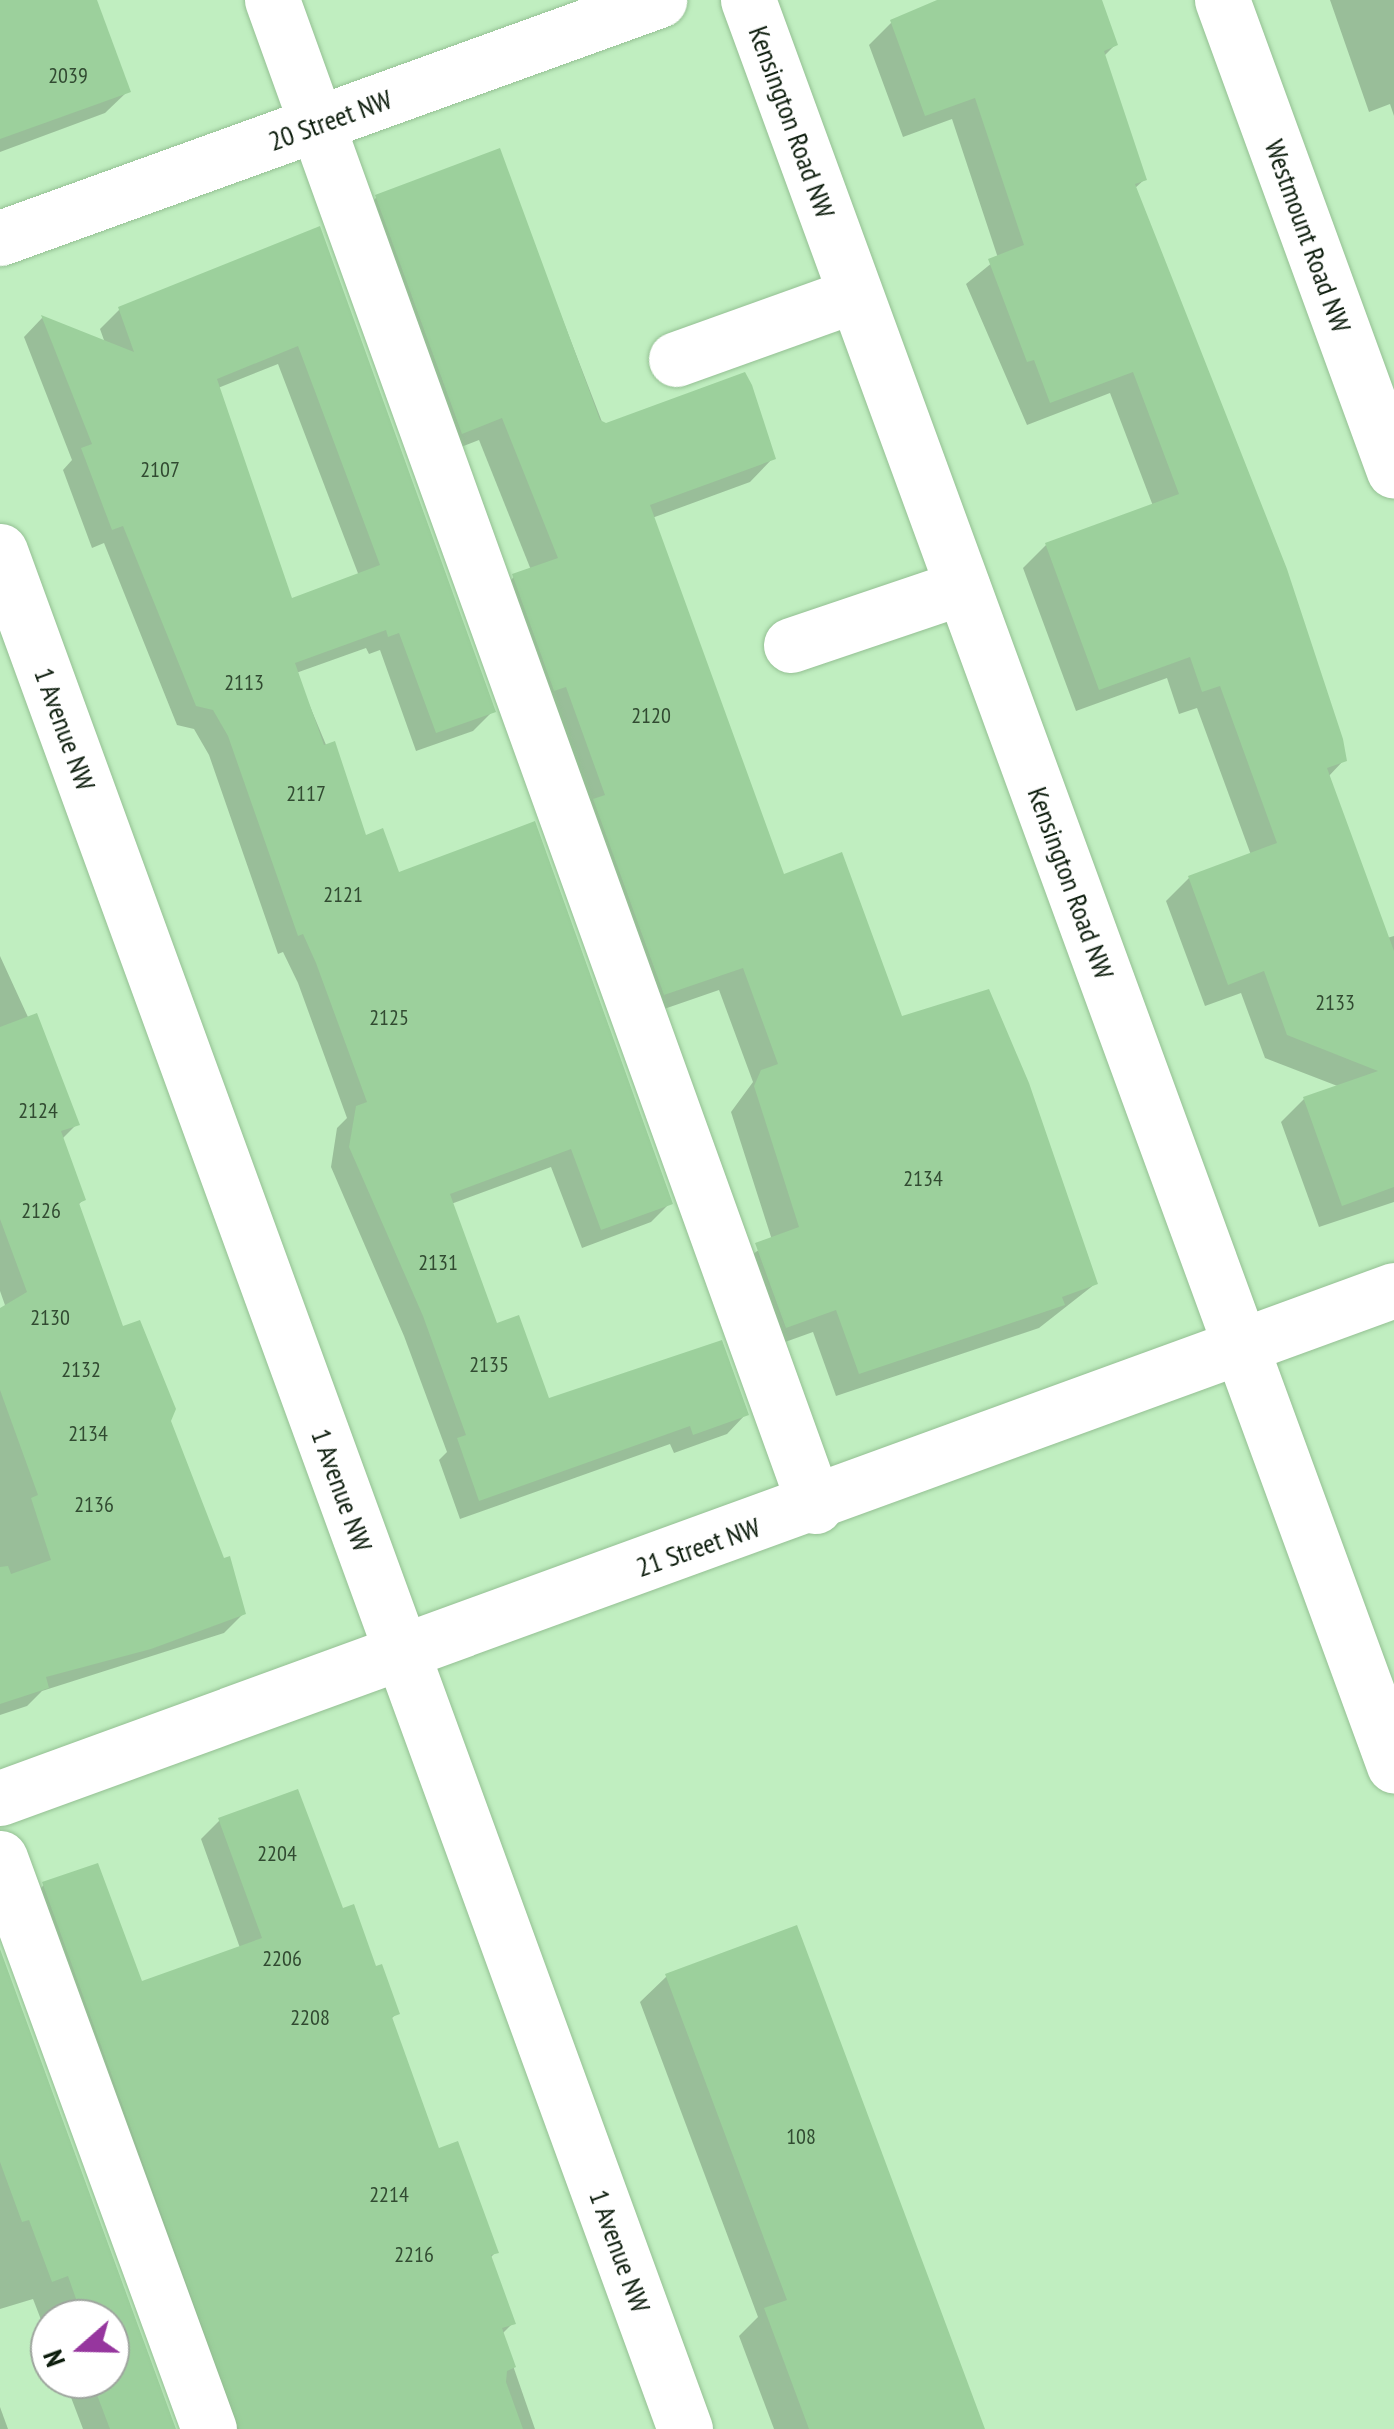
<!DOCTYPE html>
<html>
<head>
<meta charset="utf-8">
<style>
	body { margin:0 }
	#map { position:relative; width:1394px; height:2429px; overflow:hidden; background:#c0eec0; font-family:"PT Sans Narrow",sans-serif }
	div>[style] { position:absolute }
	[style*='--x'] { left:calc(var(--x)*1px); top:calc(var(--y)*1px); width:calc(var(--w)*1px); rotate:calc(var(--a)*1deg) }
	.shadow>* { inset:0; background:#0003 }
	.building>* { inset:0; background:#9cd09c }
	.roads { filter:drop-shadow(0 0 2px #94c093) drop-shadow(0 0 2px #94c093) }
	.minor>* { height:55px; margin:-27.5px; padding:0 27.5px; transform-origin:27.5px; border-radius:27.5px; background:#fff }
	span { translate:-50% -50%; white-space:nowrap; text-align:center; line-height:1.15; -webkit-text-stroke:9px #fff; paint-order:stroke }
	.number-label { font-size:22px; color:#314a31 }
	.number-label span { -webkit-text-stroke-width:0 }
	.street-label { font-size:28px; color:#0d1d0d }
	.north { position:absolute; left:30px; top:2299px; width:100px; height:100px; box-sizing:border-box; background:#fff; border:2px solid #9ea59e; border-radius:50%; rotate:250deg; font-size:28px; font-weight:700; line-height:40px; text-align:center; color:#0d1d0d }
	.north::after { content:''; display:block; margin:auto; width:35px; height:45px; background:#96369e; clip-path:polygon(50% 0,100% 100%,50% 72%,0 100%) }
</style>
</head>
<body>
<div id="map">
	<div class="shadow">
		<div style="clip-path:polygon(0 0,95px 0,128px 91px,105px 113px,0 152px)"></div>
		<div style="clip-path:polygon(953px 0,1099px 0,1116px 44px,1103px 57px,1144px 180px,1134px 189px,1344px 760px,1328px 777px,1387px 938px,1394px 936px,1394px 1202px,1319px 1227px,1281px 1122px,1304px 1099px,1340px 1087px,1265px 1058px,1241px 993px,1205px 1006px,1166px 901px,1189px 878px,1251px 855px,1197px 708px,1179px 714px,1167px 678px,1076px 711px,1023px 568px,1046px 545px,1153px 506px,1110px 393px,1027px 425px,966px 284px,998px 258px,952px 119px,903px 137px,869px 45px,892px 22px)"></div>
		<div style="clip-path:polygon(1330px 0,1394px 0,1394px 116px,1390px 104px,1369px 112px)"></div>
		<div style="clip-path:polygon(498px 152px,604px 427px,773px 458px,750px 482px,652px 518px,782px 877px,900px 1019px,1095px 1284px,1039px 1328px,836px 1396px,813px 1332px,763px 1350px,733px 1269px,772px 1240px,731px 1112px,753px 1082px,719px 990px,641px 1017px,490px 600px,514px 577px,531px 570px,479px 440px,438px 456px,353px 220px,377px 197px)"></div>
		<div style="clip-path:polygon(evenodd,319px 230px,493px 711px,473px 731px,416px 751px,380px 650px,369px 654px,366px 648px,296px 673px,365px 838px,670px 1203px,651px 1222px,582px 1248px,551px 1167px,451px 1204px,495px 1326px,547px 1401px,746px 1414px,727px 1434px,674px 1453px,670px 1444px,460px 1519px,439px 1460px,447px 1452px,404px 1336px,331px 1167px,337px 1128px,347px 1118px,298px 983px,283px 952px,278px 954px,209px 755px,194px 729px,177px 725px,104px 543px,92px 548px,63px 470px,72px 460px,24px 337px,42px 318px,105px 343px,100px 329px,119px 310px,319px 230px,278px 364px,359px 576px,290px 602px,218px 388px,278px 364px)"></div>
		<div style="clip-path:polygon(0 956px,77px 1124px,61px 1140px,83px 1200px,77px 1206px,122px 1329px,168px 1421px,244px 1613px,224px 1633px,42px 1691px,27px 1706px,0 1715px,0 1310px,6px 1308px,0 1291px)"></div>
		<div style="clip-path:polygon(220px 1820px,342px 1911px,375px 1969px,397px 2013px,390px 2020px,438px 2151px,496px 2252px,489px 2259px,513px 2323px,502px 2334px,535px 2429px,217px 2429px,25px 1903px,44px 1885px,141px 1985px,240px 1948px,201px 1839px)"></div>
		<div style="clip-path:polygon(0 1956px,173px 2429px,83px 2429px,64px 2379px,110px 2379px,110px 2319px,50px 2319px,50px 2343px,33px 2299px,0 2309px)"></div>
		<div style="clip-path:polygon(667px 1976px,983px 2429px,774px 2429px,739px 2336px,758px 2317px,640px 2002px)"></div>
		<div style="clip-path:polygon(0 2407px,8px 2429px,0 2429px)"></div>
	</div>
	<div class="building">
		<div style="clip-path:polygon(0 0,97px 0,131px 92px,0 139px)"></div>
		<div style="clip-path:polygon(937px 0,1102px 0,1118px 45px,1104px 51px,1147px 180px,1135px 184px,1287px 569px,1343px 739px,1347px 761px,1327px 768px,1394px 951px,1394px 1187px,1342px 1206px,1303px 1097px,1378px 1071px,1287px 1035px,1264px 971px,1228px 985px,1188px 876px,1277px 843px,1220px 686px,1202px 692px,1190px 657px,1099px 690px,1045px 543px,1179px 494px,1133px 372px,1050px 403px,1034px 360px,1027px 362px,988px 259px,1024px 245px,975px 98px,925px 116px,890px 20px)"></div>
		<div style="clip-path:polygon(500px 148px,600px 420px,606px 423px,745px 372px,752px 385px,776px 459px,650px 505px,784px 874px,842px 852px,902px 1016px,989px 989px,1029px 1083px,1098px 1284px,1062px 1297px,1065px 1305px,859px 1374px,836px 1310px,786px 1328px,755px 1243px,799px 1227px,754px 1086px,761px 1070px,778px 1064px,743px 968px,664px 995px,593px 799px,605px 795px,566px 687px,554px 691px,512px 574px,558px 558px,502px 418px,462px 434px,375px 195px)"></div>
		<div style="clip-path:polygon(evenodd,320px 226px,496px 712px,436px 733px,399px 633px,388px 637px,386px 630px,295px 663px,324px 745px,335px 741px,366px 835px,383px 828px,399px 872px,535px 821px,673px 1204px,601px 1230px,571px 1149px,450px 1194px,497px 1323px,519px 1315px,549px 1398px,722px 1340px,749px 1415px,693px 1435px,690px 1426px,479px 1501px,457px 1438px,466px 1435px,423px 1316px,349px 1147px,356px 1106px,367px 1102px,316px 963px,303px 934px,298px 936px,228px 736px,213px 710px,196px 706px,123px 526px,112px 530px,81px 448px,92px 444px,41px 315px,134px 352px,118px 307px,320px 226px,298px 346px,380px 565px,292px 598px,217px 379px,298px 346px)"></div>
		<div style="clip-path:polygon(37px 1013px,80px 1125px,61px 1131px,86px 1200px,79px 1203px,123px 1326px,140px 1320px,176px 1409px,171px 1421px,224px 1558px,230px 1556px,246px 1614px,151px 1649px,46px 1677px,49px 1688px,0 1704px,0 1567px,8px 1566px,11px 1574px,51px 1560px,31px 1498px,38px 1495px,0 1390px,0 1308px,27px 1292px,0 1219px,0 1027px)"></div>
		<div style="clip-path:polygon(298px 1789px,343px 1908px,354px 1904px,376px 1966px,382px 1964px,400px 2014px,392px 2017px,439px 2148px,458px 2141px,499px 2253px,491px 2255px,516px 2324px,502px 2328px,516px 2367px,507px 2371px,506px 2382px,523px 2429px,239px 2429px,42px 1882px,98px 1863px,142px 1981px,262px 1938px,218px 1818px)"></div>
		<div style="clip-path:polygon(797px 1925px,985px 2429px,809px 2429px,764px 2308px,787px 2300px,665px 1974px)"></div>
		<div style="clip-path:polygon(0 1949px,176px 2429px,110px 2429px,91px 2379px,110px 2379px,110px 2319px,83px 2319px,68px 2276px,52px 2282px,29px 2220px,22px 2222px,0 2162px)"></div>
	</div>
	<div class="roads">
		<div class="minor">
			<div style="--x:272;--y:0;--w:1601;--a:70.17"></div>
			<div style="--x:748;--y:0;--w:1880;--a:69.9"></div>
			<div style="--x:1222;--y:0;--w:501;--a:69.94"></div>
			<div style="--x:0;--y:238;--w:701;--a:-19.86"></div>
			<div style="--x:676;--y:359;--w:190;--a:-19.7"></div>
			<div style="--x:0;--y:551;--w:1999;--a:69.96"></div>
			<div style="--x:791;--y:645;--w:181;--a:-18.7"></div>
			<div style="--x:0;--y:1798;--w:1484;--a:-20.02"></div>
			<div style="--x:0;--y:1858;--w:608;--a:69.9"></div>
		</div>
	</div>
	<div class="number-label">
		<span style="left:68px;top:76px">2039</span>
		<span style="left:160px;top:470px">2107</span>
		<span style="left:244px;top:683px">2113</span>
		<span style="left:651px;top:716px">2120</span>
		<span style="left:306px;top:794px">2117</span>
		<span style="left:343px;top:895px">2121</span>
		<span style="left:1335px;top:1003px">2133</span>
		<span style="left:389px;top:1018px">2125</span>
		<span style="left:38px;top:1111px">2124</span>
		<span style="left:923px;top:1179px">2134</span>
		<span style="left:41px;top:1211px">2126</span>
		<span style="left:438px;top:1263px">2131</span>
		<span style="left:50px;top:1318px">2130</span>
		<span style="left:489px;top:1365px">2135</span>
		<span style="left:81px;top:1370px">2132</span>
		<span style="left:88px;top:1434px">2134</span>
		<span style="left:94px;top:1505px">2136</span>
		<span style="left:277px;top:1854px">2204</span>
		<span style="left:282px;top:1959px">2206</span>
		<span style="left:310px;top:2018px">2208</span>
		<span style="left:801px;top:2137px">108</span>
		<span style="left:389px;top:2195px">2214</span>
		<span style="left:414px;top:2255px">2216</span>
	</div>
	<div class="street-label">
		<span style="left:330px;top:120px;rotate:-20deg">20 Street NW</span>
		<span style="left:792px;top:122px;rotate:70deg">Kensington Road NW</span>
		<span style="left:1308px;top:236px;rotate:70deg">Westmount Road NW</span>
		<span style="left:65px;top:729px;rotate:70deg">1 Avenue NW</span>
		<span style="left:1071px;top:883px;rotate:70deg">Kensington Road NW</span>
		<span style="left:342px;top:1490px;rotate:70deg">1 Avenue NW</span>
		<span style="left:698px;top:1547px;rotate:-19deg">21 Street NW</span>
		<span style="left:620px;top:2251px;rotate:70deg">1 Avenue NW</span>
	</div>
	<div class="north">N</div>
</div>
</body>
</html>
